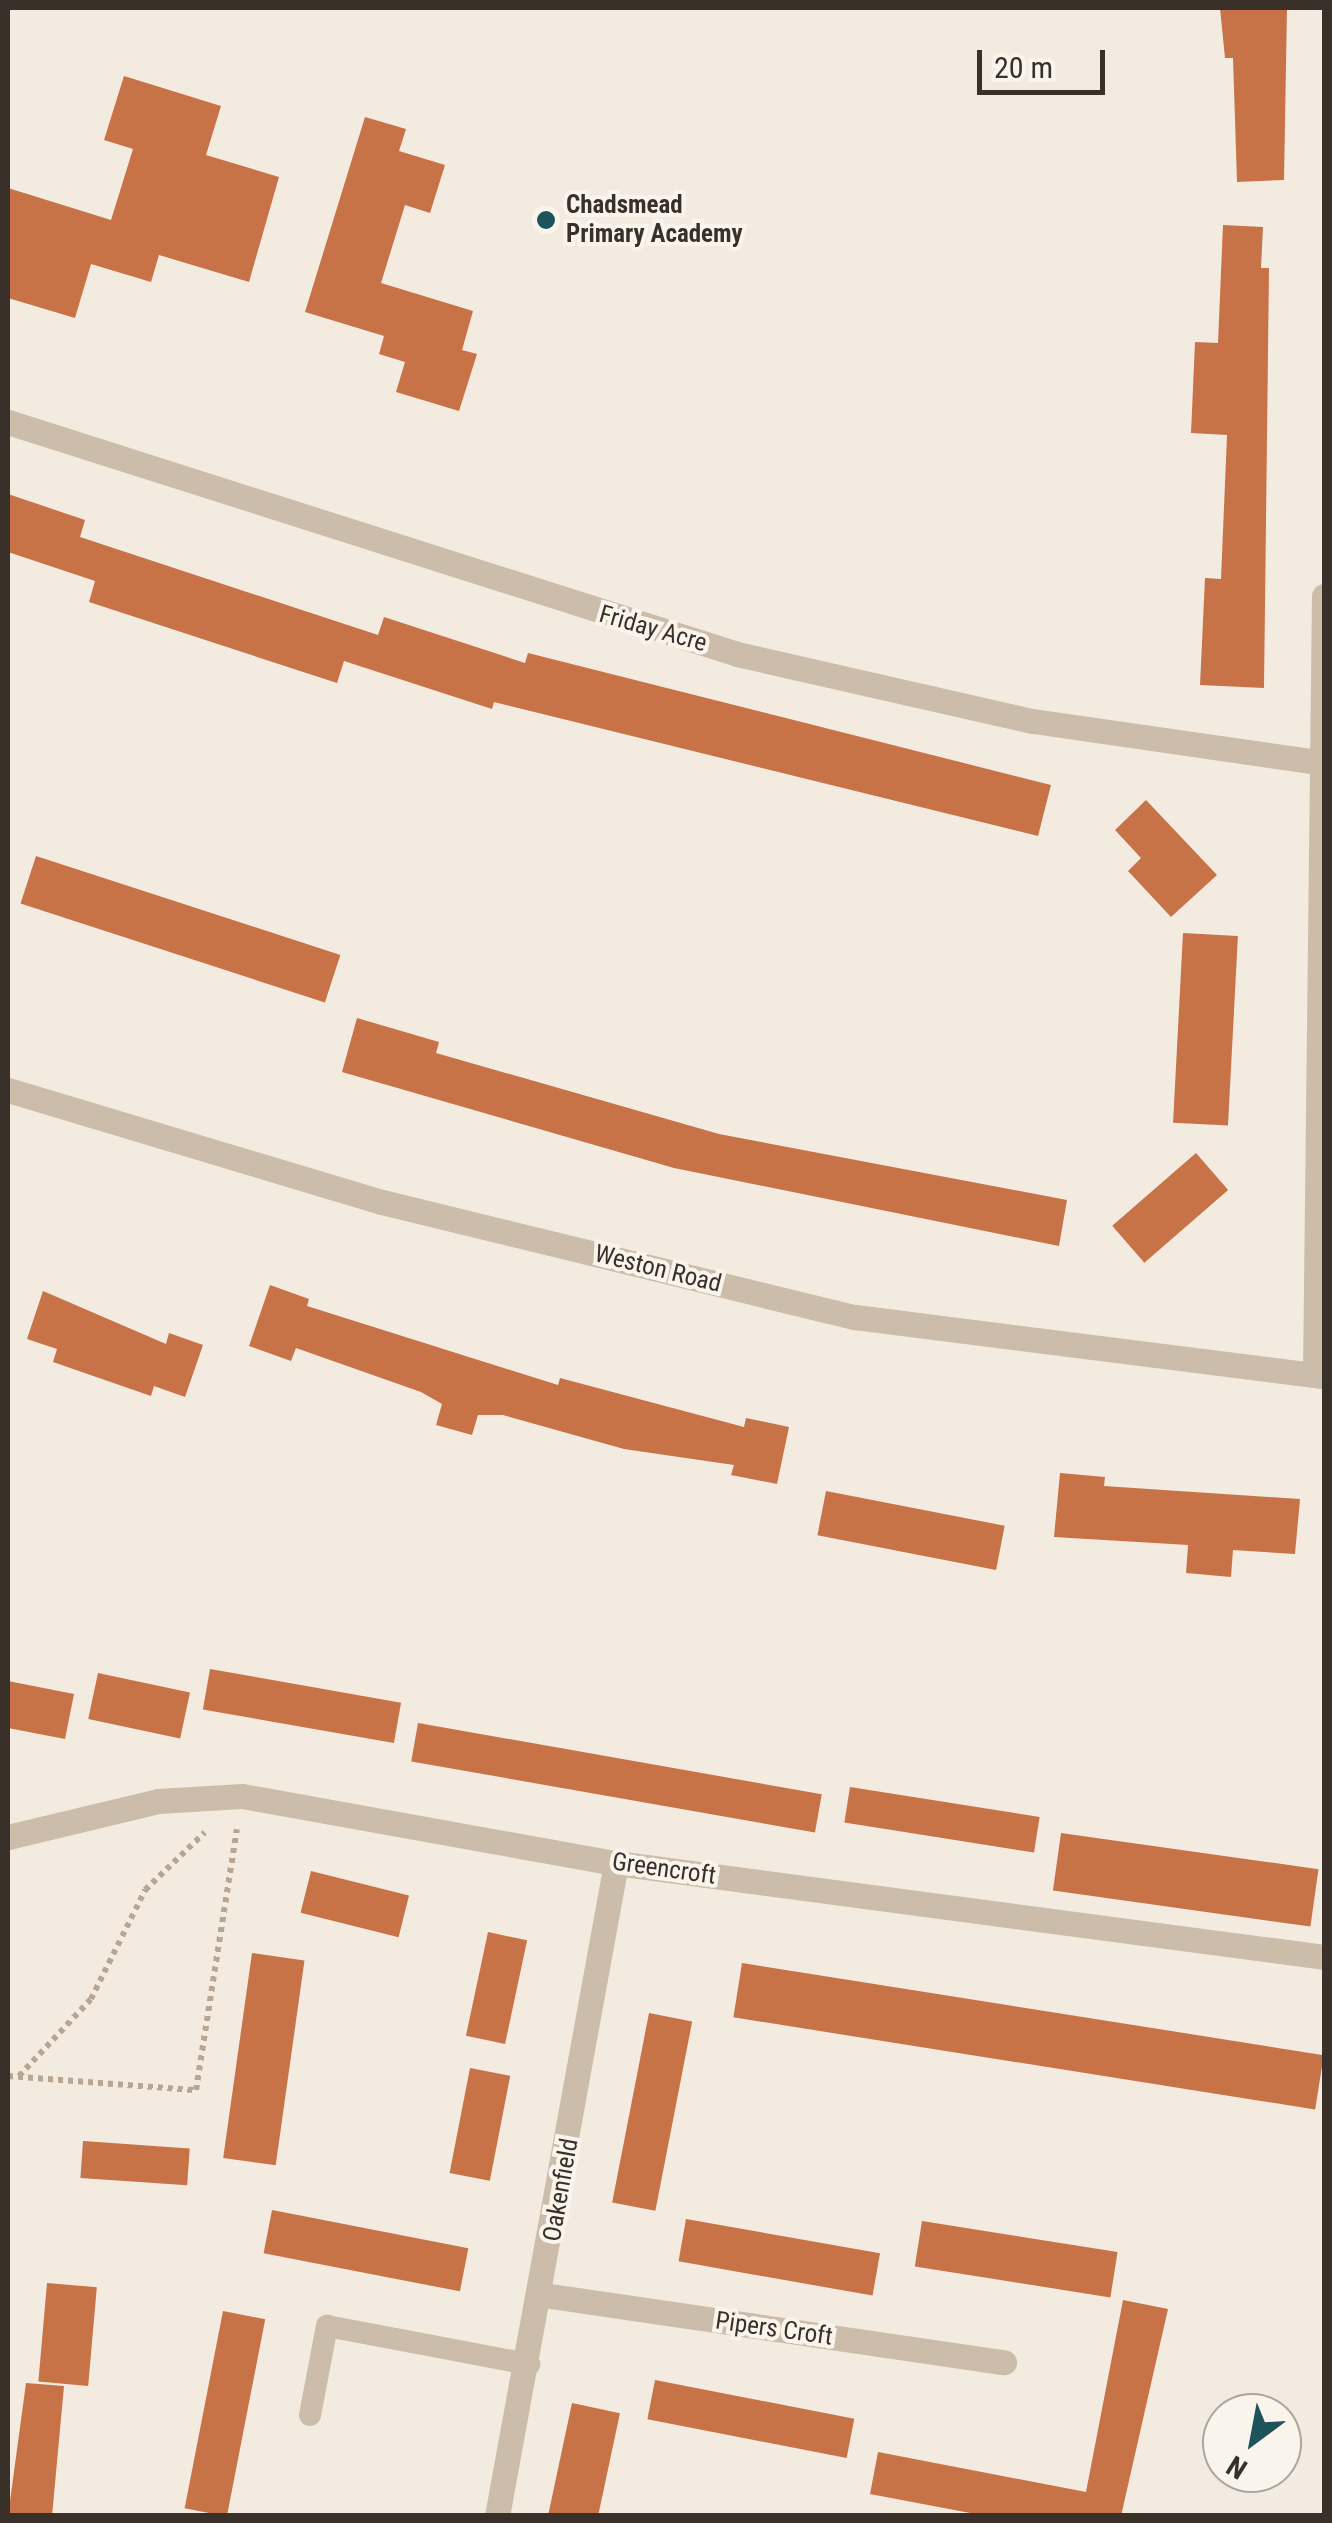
<!DOCTYPE html>
<html>
<head>
<meta charset="utf-8">
<style>
	body { margin:0 }
	#map { position:relative; width:1332px; height:2523px; overflow:hidden; background:#f3ebdf; font-family:"Roboto Condensed",sans-serif }
	div>[style] { position:absolute }
	[style*='--x'] { left:calc(var(--x)*1px); top:calc(var(--y)*1px); width:calc(var(--w)*1px); rotate:calc(var(--a)*1deg) }
	.building>* { inset:0; background:#c87248; transform-origin:0 0 }
	.path>* { height:6px; margin-top:-3px; transform-origin:0; background:repeating-linear-gradient(90deg,#b8a694 0 5px,transparent 0 10px) }
	.service>* { height:22px; margin:-11px; padding:0 11px; transform-origin:11px; border-radius:11px; background:#ccbcaa }
	.minor>* { height:25px; margin:-12.5px; padding:0 12.5px; transform-origin:12.5px; border-radius:12.5px; background:#ccbcaa }
	.dots>* { width:28px; height:28px; translate:-50% -50%; box-sizing:border-box; border:5px solid #faf5ec; border-radius:50% }
	span { translate:-50% -50%; white-space:nowrap; text-align:center; line-height:1.15; -webkit-text-stroke:8px #faf5ec; paint-order:stroke }
	.poi-label { font-size:25px; color:#39302a; font-weight:700 }
	.left { translate:0 -50%; text-align:left }
	.street-label { font-size:25px; color:#39302a }
	.frame { position:absolute; inset:0; border:10px solid #39302a; pointer-events:none }
	.north { position:absolute; left:1202px; top:2393px; width:100px; height:100px; box-sizing:border-box; background:#faf5ec; border:2px solid #ada69e; border-radius:50%; rotate:212deg; font-size:28px; font-weight:700; line-height:40px; text-align:center; color:#39302a }
	.north::after { content:''; display:block; margin:auto; width:35px; height:45px; background:#1e535c; clip-path:polygon(50% 0,100% 100%,50% 72%,0 100%) }
	.scale { position:absolute; left:977px; top:50px; width:128px; height:45px; box-sizing:border-box; border:5px solid #39302a; border-top:0; padding-left:12px; font-size:30px; line-height:35px; white-space:nowrap; color:#39302a; -webkit-text-stroke:8px #faf5ec; paint-order:stroke }
</style>
</head>
<body>
<div id="map">
	<div class="building">
		<div style="clip-path:polygon(1220px 8px,1287px 8px,1284px 180px,1237px 182px,1233px 58px,1225px 58px)"></div>
		<div style="clip-path:polygon(124px 76px,221px 106px,206px 155px,279px 177px,249px 282px,159px 255px,151px 282px,91px 264px,75px 318px,8px 298px,8px 188px,111px 220px,133px 149px,104px 140px)"></div>
		<div style="clip-path:polygon(365px 117px,406px 129px,399px 151px,445px 165px,430px 213px,405px 205px,381px 283px,473px 311px,462px 350px,477px 354px,459px 411px,396px 392px,405px 362px,379px 354px,384px 336px,305px 312px)"></div>
		<div style="clip-path:polygon(1223px 225px,1263px 227px,1261px 268px,1269px 268px,1264px 688px,1200px 685px,1205px 578px,1221px 579px,1227px 435px,1191px 433px,1195px 342px,1218px 343px)"></div>
		<div style="clip-path:polygon(8px 494px,85px 520px,80px 537px,378px 635px,384px 617px,525px 663px,528px 653px,1051px 785px,1038px 836px,494px 702px,492px 709px,344px 661px,337px 683px,89px 602px,95px 581px,8px 552px)"></div>
		<div style="clip-path:polygon(1146px 800px,1217px 875px,1171px 917px,1128px 871px,1141px 858px,1115px 830px)"></div>
		<div style="left:36px;top:856px;width:320px;height:50px;rotate:18deg"></div>
		<div style="left:1183px;top:933px;width:55px;height:190px;rotate:3deg"></div>
		<div style="clip-path:polygon(357px 1018px,439px 1042px,436px 1053px,719px 1134px,1067px 1200px,1059px 1246px,674px 1168px,342px 1072px)"></div>
		<div style="left:1196px;top:1153px;width:49px;height:111px;rotate:49deg"></div>
		<div style="clip-path:polygon(270px 1285px,309px 1299px,307px 1306px,558px 1385px,560px 1378px,744px 1427px,746px 1418px,789px 1427px,777px 1484px,731px 1475px,734px 1465px,624px 1449px,503px 1415px,478px 1415px,472px 1435px,436px 1425px,442px 1404px,421px 1392px,296px 1348px,291px 1361px,249px 1346px)"></div>
		<div style="clip-path:polygon(43px 1291px,166px 1344px,169px 1333px,203px 1345px,185px 1397px,154px 1386px,151px 1396px,53px 1362px,57px 1349px,27px 1339px)"></div>
		<div style="clip-path:polygon(1060px 1473px,1105px 1477px,1104px 1486px,1300px 1499px,1295px 1554px,1233px 1550px,1231px 1577px,1186px 1573px,1188px 1545px,1054px 1537px)"></div>
		<div style="left:826px;top:1491px;width:182px;height:45px;rotate:11deg"></div>
		<div style="left:210px;top:1669px;width:194px;height:41px;rotate:10deg"></div>
		<div style="left:98px;top:1673px;width:94px;height:47px;rotate:12deg"></div>
		<div style="clip-path:polygon(8px 1681px,74px 1694px,65px 1739px,8px 1728px)"></div>
		<div style="left:418px;top:1723px;width:410px;height:39px;rotate:10deg"></div>
		<div style="left:850px;top:1787px;width:192px;height:36px;rotate:9deg"></div>
		<div style="left:1061px;top:1833px;width:260px;height:58px;rotate:8deg"></div>
		<div style="left:311px;top:1871px;width:101px;height:43px;rotate:14deg"></div>
		<div style="left:488px;top:1932px;width:40px;height:106px;rotate:12deg"></div>
		<div style="left:252px;top:1953px;width:53px;height:207px;rotate:8deg"></div>
		<div style="left:742px;top:1963px;width:589px;height:55px;rotate:9deg"></div>
		<div style="left:649px;top:2013px;width:44px;height:193px;rotate:11deg"></div>
		<div style="left:470px;top:2068px;width:41px;height:107px;rotate:11deg"></div>
		<div style="left:83px;top:2141px;width:107px;height:37px;rotate:4deg"></div>
		<div style="left:272px;top:2210px;width:200px;height:44px;rotate:11deg"></div>
		<div style="left:686px;top:2219px;width:197px;height:43px;rotate:10deg"></div>
		<div style="left:922px;top:2221px;width:198px;height:46px;rotate:9deg"></div>
		<div style="left:47px;top:2283px;width:50px;height:99px;rotate:5deg"></div>
		<div style="clip-path:polygon(1123px 2300px,1168px 2309px,1121px 2516px,986px 2516px,870px 2494px,878px 2452px,1086px 2492px)"></div>
		<div style="left:223px;top:2311px;width:43px;height:201px;rotate:11deg"></div>
		<div style="left:655px;top:2380px;width:203px;height:40px;rotate:11deg"></div>
		<div style="clip-path:polygon(26px 2383px,64px 2386px,52px 2516px,8px 2516px)"></div>
		<div style="left:572px;top:2403px;width:49px;height:116px;rotate:12deg"></div>
	</div>
	<div class="path">
		<div style="--x:8;--y:2076;--w:189;--a:4.3"></div>
		<div style="--x:196;--y:2090;--w:264;--a:-81.1"></div>
		<div style="--x:19;--y:2076;--w:105;--a:-46.9"></div>
		<div style="--x:91;--y:1999;--w:122;--a:-63.6"></div>
		<div style="--x:145;--y:1890;--w:83;--a:-44"></div>
	</div>
	<div class="service">
		<div style="--x:310;--y:2415;--w:91;--a:-79.2"></div>
		<div style="--x:327;--y:2326;--w:206;--a:10.7"></div>
	</div>
	<div class="minor">
		<div style="--x:8;--y:422;--w:765;--a:17.65"></div>
		<div style="--x:737;--y:654;--w:303;--a:12.8"></div>
		<div style="--x:1033;--y:721;--w:287;--a:8.2"></div>
		<div style="--x:8;--y:1090;--w:390;--a:16.7"></div>
		<div style="--x:382;--y:1202;--w:487;--a:13.7"></div>
		<div style="--x:855;--y:1317;--w:473;--a:7.2"></div>
		<div style="--x:1315;--y:1375;--w:779;--a:-89.34"></div>
		<div style="--x:8;--y:1837;--w:154;--a:-13.5"></div>
		<div style="--x:158;--y:1801;--w:84;--a:-3.4"></div>
		<div style="--x:242;--y:1796;--w:380;--a:10.2"></div>
		<div style="--x:616;--y:1863;--w:714;--a:7.56"></div>
		<div style="--x:543;--y:2295;--w:466;--a:8.3"></div>
		<div style="--x:497;--y:2516;--w:664;--a:-79.67"></div>
	</div>
	<div class="dots">
		<div style="left:546px;top:220px;background:#1e535c"></div>
	</div>
	<div class="poi-label">
		<span class="left" style="left:566px;top:220px">Chadsmead<br>Primary Academy</span>
	</div>
	<div class="street-label">
		<span style="left:653px;top:629px;rotate:16deg">Friday Acre</span>
		<span style="left:658px;top:1269px;rotate:14deg">Weston Road</span>
		<span style="left:664px;top:1869px;rotate:8deg">Greencroft</span>
		<span style="left:561px;top:2190px;rotate:-80deg">Oakenfield</span>
		<span style="left:774px;top:2329px;rotate:8deg">Pipers Croft</span>
	</div>
	<div class="frame"></div>
	<div class="north">N</div>
	<div class="scale">20 m</div>
</div>
</body>
</html>
